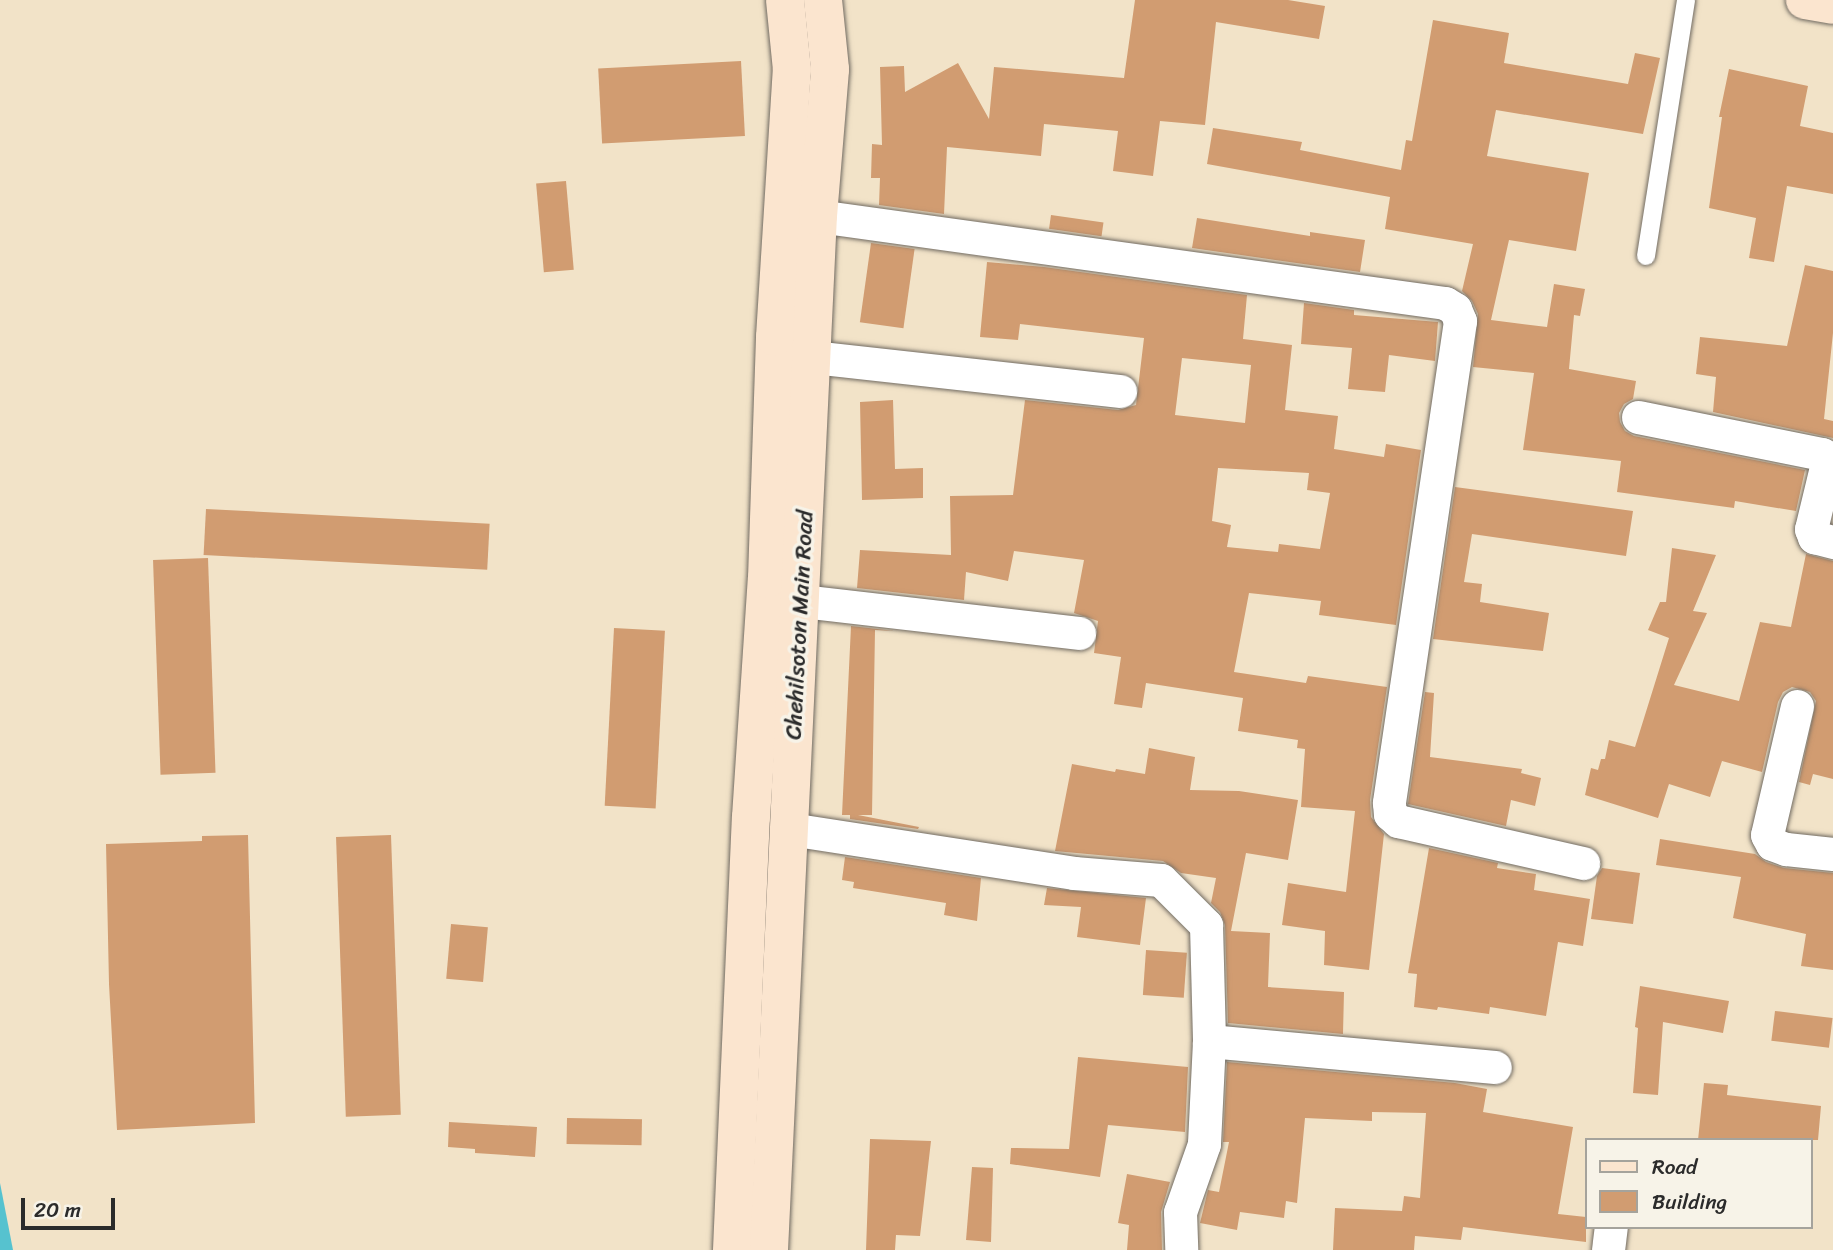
<!DOCTYPE html>
<html>
<head>
<meta charset="utf-8">
<style>
	body { margin:0 }
	#map { position:relative; width:1833px; height:1250px; overflow:hidden; background:#f2e3c8; font-family:Sriracha,sans-serif }
	div>[style] { position:absolute }
	[style*='--x'] { left:calc(var(--x)*1px); top:calc(var(--y)*1px); width:calc(var(--w)*1px); rotate:calc(var(--a)*1deg) }
	.water>* { inset:0; background:#56c2cf }
	.building>* { inset:0; background:#d19c71; transform-origin:0 0 }
	.roads { filter:drop-shadow(0 0 2px #716b62) drop-shadow(0 0 2px #716b62) }
	.lane>* { height:18px; margin:-9px; padding:0 9px; transform-origin:9px; border-radius:9px; background:#fff }
	.street>* { height:33px; margin:-16.5px; padding:0 16.5px; transform-origin:16.5px; border-radius:16.5px; background:#fff }
	.secondary>* { height:38px; margin:-19px; padding:0 19px; transform-origin:19px; border-radius:19px; background:#fbe5cf }
	span { translate:-50% -50%; white-space:nowrap; text-align:center; line-height:1.15; -webkit-text-stroke:7px #f7f3e8; paint-order:stroke }
	.street-label { font-size:23px; color:#2b2b2b }
	.legend { position:absolute; left:1585px; top:1138px; width:228px; height:91px; box-sizing:border-box; background:#f7f3e8; border:2px solid #a5a39c; margin:0; padding:9px 12px; list-style:none; font-size:21px; color:#2b2b2b }
	.legend li { display:flex; align-items:center; gap:14px; height:35px }
	.legend b { width:35px; border:2px solid #a5a39c }
	.scale { position:absolute; left:21px; top:1198px; width:94px; height:32px; box-sizing:border-box; border:4px solid #2b2b2b; border-top:0; padding-left:9px; font-size:21px; line-height:24px; white-space:nowrap; color:#2b2b2b; -webkit-text-stroke:5px #f7f3e8; paint-order:stroke }
</style>
</head>
<body>
<div id="map">
	<div class="water">
		<div style="clip-path:polygon(0 1183px,1px 1188px,13px 1250px,0 1250px)"></div>
	</div>
	<div class="building">
		<div style="clip-path:polygon(1135px 0,1288px 0,1325px 6px,1319px 39px,1216px 22px,1205px 125px,1160px 121px,1153px 176px,1113px 171px,1118px 131px,1044px 124px,1041px 156px,947px 147px,944px 214px,879px 205px,880px 178px,871px 178px,872px 144px,882px 145px,880px 67px,904px 66px,905px 92px,958px 63px,989px 119px,994px 67px,1124px 78px)"></div>
		<div style="clip-path:polygon(1433px 20px,1509px 33px,1504px 63px,1628px 84px,1635px 53px,1660px 58px,1643px 134px,1496px 110px,1487px 156px,1589px 173px,1576px 251px,1509px 240px,1491px 320px,1547px 327px,1554px 284px,1585px 289px,1580px 316px,1574px 315px,1569px 369px,1636px 381px,1633px 399px,1624px 404px,1619px 413px,1620px 422px,1625px 431px,1634px 436px,1805px 470px,1796px 511px,1735px 501px,1734px 508px,1617px 492px,1621px 461px,1523px 450px,1534px 373px,1473px 367px,1478px 314px,1472px 301px,1462px 291px,1473px 244px,1385px 229px,1390px 197px,1207px 164px,1213px 128px,1302px 142px,1300px 150px,1401px 170px,1406px 140px,1412px 141px)"></div>
		<div style="left:741px;top:61px;width:75px;height:143px;rotate:87deg"></div>
		<div style="clip-path:polygon(1729px 69px,1808px 86px,1800px 126px,1833px 133px,1833px 194px,1787px 186px,1774px 262px,1749px 258px,1756px 218px,1709px 208px,1722px 117px,1719px 117px)"></div>
		<div style="left:566px;top:181px;width:89px;height:30px;rotate:85deg"></div>
		<div style="left:1051px;top:215px;width:53px;height:14px;rotate:8deg"></div>
		<div style="clip-path:polygon(1197px 218px,1310px 236px,1310px 232px,1365px 240px,1360px 272px,1192px 248px)"></div>
		<div style="left:871px;top:243px;width:44px;height:80px;rotate:8deg"></div>
		<div style="clip-path:polygon(evenodd,987px 262px,1044px 267px,1247px 295px,1243px 339px,1292px 345px,1285px 410px,1338px 416px,1334px 449px,1384px 457px,1386px 444px,1421px 450px,1396px 625px,1319px 615px,1321px 601px,1249px 593px,1234px 672px,1306px 683px,1308px 676px,1387px 687px,1370px 800px,1371px 817px,1384px 834px,1369px 970px,1324px 965px,1325px 931px,1282px 925px,1288px 883px,1346px 892px,1355px 811px,1301px 807px,1305px 749px,1297px 748px,1298px 740px,1238px 731px,1243px 698px,1146px 683px,1142px 708px,1114px 704px,1121px 657px,1094px 653px,1098px 621px,1074px 613px,1084px 560px,1014px 551px,1008px 581px,966px 572px,964px 600px,857px 588px,860px 550px,951px 555px,950px 496px,1013px 495px,1025px 400px,1118px 410px,1136px 405px,1144px 338px,1020px 324px,1018px 340px,980px 337px,987px 262px,1182px 358px,1251px 365px,1245px 423px,1175px 415px,1182px 358px,987px 262px,1218px 468px,1309px 473px,1307px 490px,1330px 493px,1320px 549px,1279px 544px,1278px 552px,1227px 547px,1231px 525px,1212px 521px,1218px 468px)"></div>
		<div style="clip-path:polygon(1805px 265px,1833px 271px,1833px 333px,1824px 419px,1833px 421px,1833px 438px,1713px 412px,1716px 377px,1696px 374px,1700px 337px,1787px 346px)"></div>
		<div style="clip-path:polygon(1304px 303px,1354px 310px,1354px 315px,1438px 322px,1435px 361px,1389px 355px,1385px 392px,1348px 389px,1352px 348px,1301px 344px)"></div>
		<div style="clip-path:polygon(893px 400px,895px 469px,923px 468px,923px 498px,862px 500px,860px 402px)"></div>
		<div style="clip-path:polygon(1455px 487px,1633px 511px,1626px 556px,1472px 534px,1464px 582px,1482px 584px,1480px 602px,1549px 613px,1543px 651px,1433px 639px)"></div>
		<div style="left:206px;top:509px;width:284px;height:46px;rotate:3deg"></div>
		<div style="clip-path:polygon(1672px 548px,1716px 555px,1693px 611px,1707px 613px,1674px 685px,1739px 701px,1760px 622px,1791px 627px,1806px 554px,1833px 561px,1833px 779px,1813px 774px,1810px 785px,1799px 782px,1816px 701px,1810px 692px,1792px 687px,1783px 692px,1778px 702px,1762px 772px,1722px 761px,1710px 797px,1669px 784px,1658px 818px,1585px 795px,1591px 768px,1598px 770px,1601px 759px,1605px 759px,1609px 740px,1635px 747px,1669px 638px,1648px 630px,1660px 602px,1666px 602px)"></div>
		<div style="left:208px;top:558px;width:215px;height:55px;rotate:88deg"></div>
		<div style="clip-path:polygon(851px 626px,895px 631px,875px 630px,872px 815px,858px 815px,919px 827px,918px 829px,850px 819px,850px 815px,842px 815px)"></div>
		<div style="left:614px;top:628px;width:51px;height:178px;rotate:3deg"></div>
		<div style="clip-path:polygon(1425px 692px,1434px 693px,1430px 757px,1522px 769px,1521px 773px,1541px 778px,1535px 806px,1511px 800px,1506px 826px,1408px 804px)"></div>
		<div style="clip-path:polygon(1149px 748px,1195px 757px,1190px 790px,1239px 791px,1298px 800px,1288px 860px,1246px 853px,1231px 931px,1270px 933px,1268px 987px,1344px 992px,1343px 1034px,1228px 1023px,1225px 925px,1220px 912px,1211px 903px,1216px 878px,1181px 873px,1163px 861px,1055px 851px,1072px 764px,1115px 772px,1116px 769px,1145px 774px)"></div>
		<div style="clip-path:polygon(248px 835px,255px 1123px,117px 1130px,109px 984px,106px 844px,202px 841px,202px 836px)"></div>
		<div style="left:391px;top:835px;width:280px;height:55px;rotate:88deg"></div>
		<div style="clip-path:polygon(1660px 839px,1755px 854px,1766px 862px,1784px 868px,1833px 873px,1833px 970px,1801px 966px,1806px 934px,1733px 918px,1741px 877px,1656px 865px)"></div>
		<div style="clip-path:polygon(1429px 848px,1498px 863px,1497px 868px,1536px 874px,1534px 890px,1590px 899px,1583px 946px,1558px 942px,1546px 1016px,1490px 1007px,1489px 1014px,1438px 1007px,1437px 1010px,1414px 1007px,1417px 974px,1408px 973px)"></div>
		<div style="clip-path:polygon(845px 857px,981px 878px,977px 921px,944px 915px,946px 903px,853px 888px,854px 882px,842px 880px)"></div>
		<div style="clip-path:polygon(1602px 868px,1640px 873px,1633px 924px,1591px 919px,1597px 876px)"></div>
		<div style="clip-path:polygon(1047px 888px,1146px 898px,1140px 945px,1077px 937px,1081px 907px,1044px 905px)"></div>
		<div style="left:451px;top:924px;width:37px;height:55px;rotate:5deg"></div>
		<div style="left:1146px;top:950px;width:41px;height:45px;rotate:4deg"></div>
		<div style="clip-path:polygon(1640px 986px,1729px 1001px,1723px 1033px,1663px 1022px,1658px 1095px,1633px 1093px,1638px 1028px,1635px 1027px)"></div>
		<div style="left:1775px;top:1011px;width:58px;height:30px;rotate:7deg"></div>
		<div style="clip-path:polygon(1078px 1057px,1188px 1067px,1185px 1132px,1108px 1125px,1100px 1177px,1010px 1164px,1011px 1148px,1069px 1149px)"></div>
		<div style="clip-path:polygon(1227px 1062px,1455px 1083px,1487px 1089px,1483px 1112px,1573px 1127px,1558px 1214px,1586px 1217px,1586px 1242px,1463px 1227px,1461px 1240px,1415px 1236px,1414px 1250px,1333px 1250px,1335px 1208px,1402px 1211px,1404px 1196px,1420px 1198px,1426px 1113px,1372px 1112px,1372px 1121px,1305px 1118px,1297px 1203px,1286px 1201px,1284px 1218px,1240px 1212px,1237px 1230px,1200px 1223px,1208px 1190px,1219px 1192px,1229px 1142px,1223px 1142px)"></div>
		<div style="clip-path:polygon(1704px 1083px,1728px 1085px,1727px 1095px,1821px 1106px,1818px 1140px,1698px 1140px)"></div>
		<div style="left:567px;top:1118px;width:75px;height:26px;rotate:1deg"></div>
		<div style="clip-path:polygon(449px 1122px,537px 1127px,535px 1157px,475px 1153px,475px 1149px,448px 1147px)"></div>
		<div style="clip-path:polygon(870px 1139px,931px 1141px,920px 1236px,896px 1235px,895px 1250px,866px 1250px)"></div>
		<div style="clip-path:polygon(972px 1167px,993px 1168px,991px 1242px,966px 1240px)"></div>
		<div style="clip-path:polygon(1127px 1174px,1170px 1182px,1161px 1212px,1162px 1250px,1127px 1250px,1129px 1225px,1118px 1223px)"></div>
	</div>
	<div class="roads">
		<div class="lane">
			<div style="--x:1646;--y:256;--w:259;--a:-81.1"></div>
		</div>
		<div class="street">
			<div style="--x:818;--y:216;--w:633;--a:7.9"></div>
			<div style="--x:1445;--y:303;--w:12;--a:31"></div>
			<div style="--x:1455;--y:309;--w:13;--a:67"></div>
			<div style="--x:1460;--y:321;--w:487;--a:98.4"></div>
			<div style="--x:1389;--y:803;--w:11;--a:85"></div>
			<div style="--x:1390;--y:814;--w:11;--a:41"></div>
			<div style="--x:1398;--y:821;--w:190;--a:12.8"></div>
			<div style="--x:812;--y:357;--w:310;--a:6.3"></div>
			<div style="--x:1638;--y:417;--w:188;--a:11.4"></div>
			<div style="--x:1822;--y:454;--w:10;--a:61"></div>
			<div style="--x:1827;--y:463;--w:68;--a:103.6"></div>
			<div style="--x:1811;--y:529;--w:9;--a:69"></div>
			<div style="--x:1814;--y:537;--w:20;--a:15"></div>
			<div style="--x:802;--y:601;--w:279;--a:6.6"></div>
			<div style="--x:1797;--y:706;--w:132;--a:103.1"></div>
			<div style="--x:1767;--y:835;--w:10;--a:61"></div>
			<div style="--x:1772;--y:844;--w:15;--a:20"></div>
			<div style="--x:1786;--y:849;--w:47;--a:6.1"></div>
			<div style="--x:790;--y:829;--w:287;--a:8.8"></div>
			<div style="--x:1074;--y:873;--w:87;--a:4.6"></div>
			<div style="--x:1161;--y:880;--w:64;--a:45"></div>
			<div style="--x:1206;--y:925;--w:116;--a:88.5"></div>
			<div style="--x:1209;--y:1041;--w:103;--a:92.8"></div>
			<div style="--x:1204;--y:1144;--w:72;--a:109.4"></div>
			<div style="--x:1180;--y:1212;--w:38;--a:88"></div>
			<div style="--x:1209;--y:1041;--w:287;--a:5.2"></div>
			<div style="--x:1608;--y:1250;--w:23;--a:-83"></div>
		</div>
		<div class="secondary">
			<div style="--x:1805;--y:0;--w:28;--a:10"></div>
			<div style="--x:732;--y:1250;--w:433;--a:-87.5"></div>
			<div style="--x:751;--y:817;--w:239;--a:-86.2"></div>
			<div style="--x:767;--y:579;--w:242;--a:-88.1"></div>
			<div style="--x:775;--y:337;--w:268;--a:-86.4"></div>
			<div style="--x:792;--y:70;--w:70;--a:-95.7"></div>
			<div style="--x:769;--y:1250;--w:1035;--a:-87.29"></div>
			<div style="--x:818;--y:216;--w:147;--a:-85.3"></div>
			<div style="--x:830;--y:69;--w:69;--a:-95.8"></div>
		</div>
	</div>
	<div class="street-label">
		<span style="left:800px;top:625px;rotate:-87deg">Chehilsoton Main Road</span>
	</div>
	<ul class="legend">
	<li><b style="height:9px;background:#fbe5cf"></b>Road</li>
	<li><b style="height:19px;background:#d19c71"></b>Building</li>
	</ul>
	<div class="scale">20 m</div>
</div>
</body>
</html>
